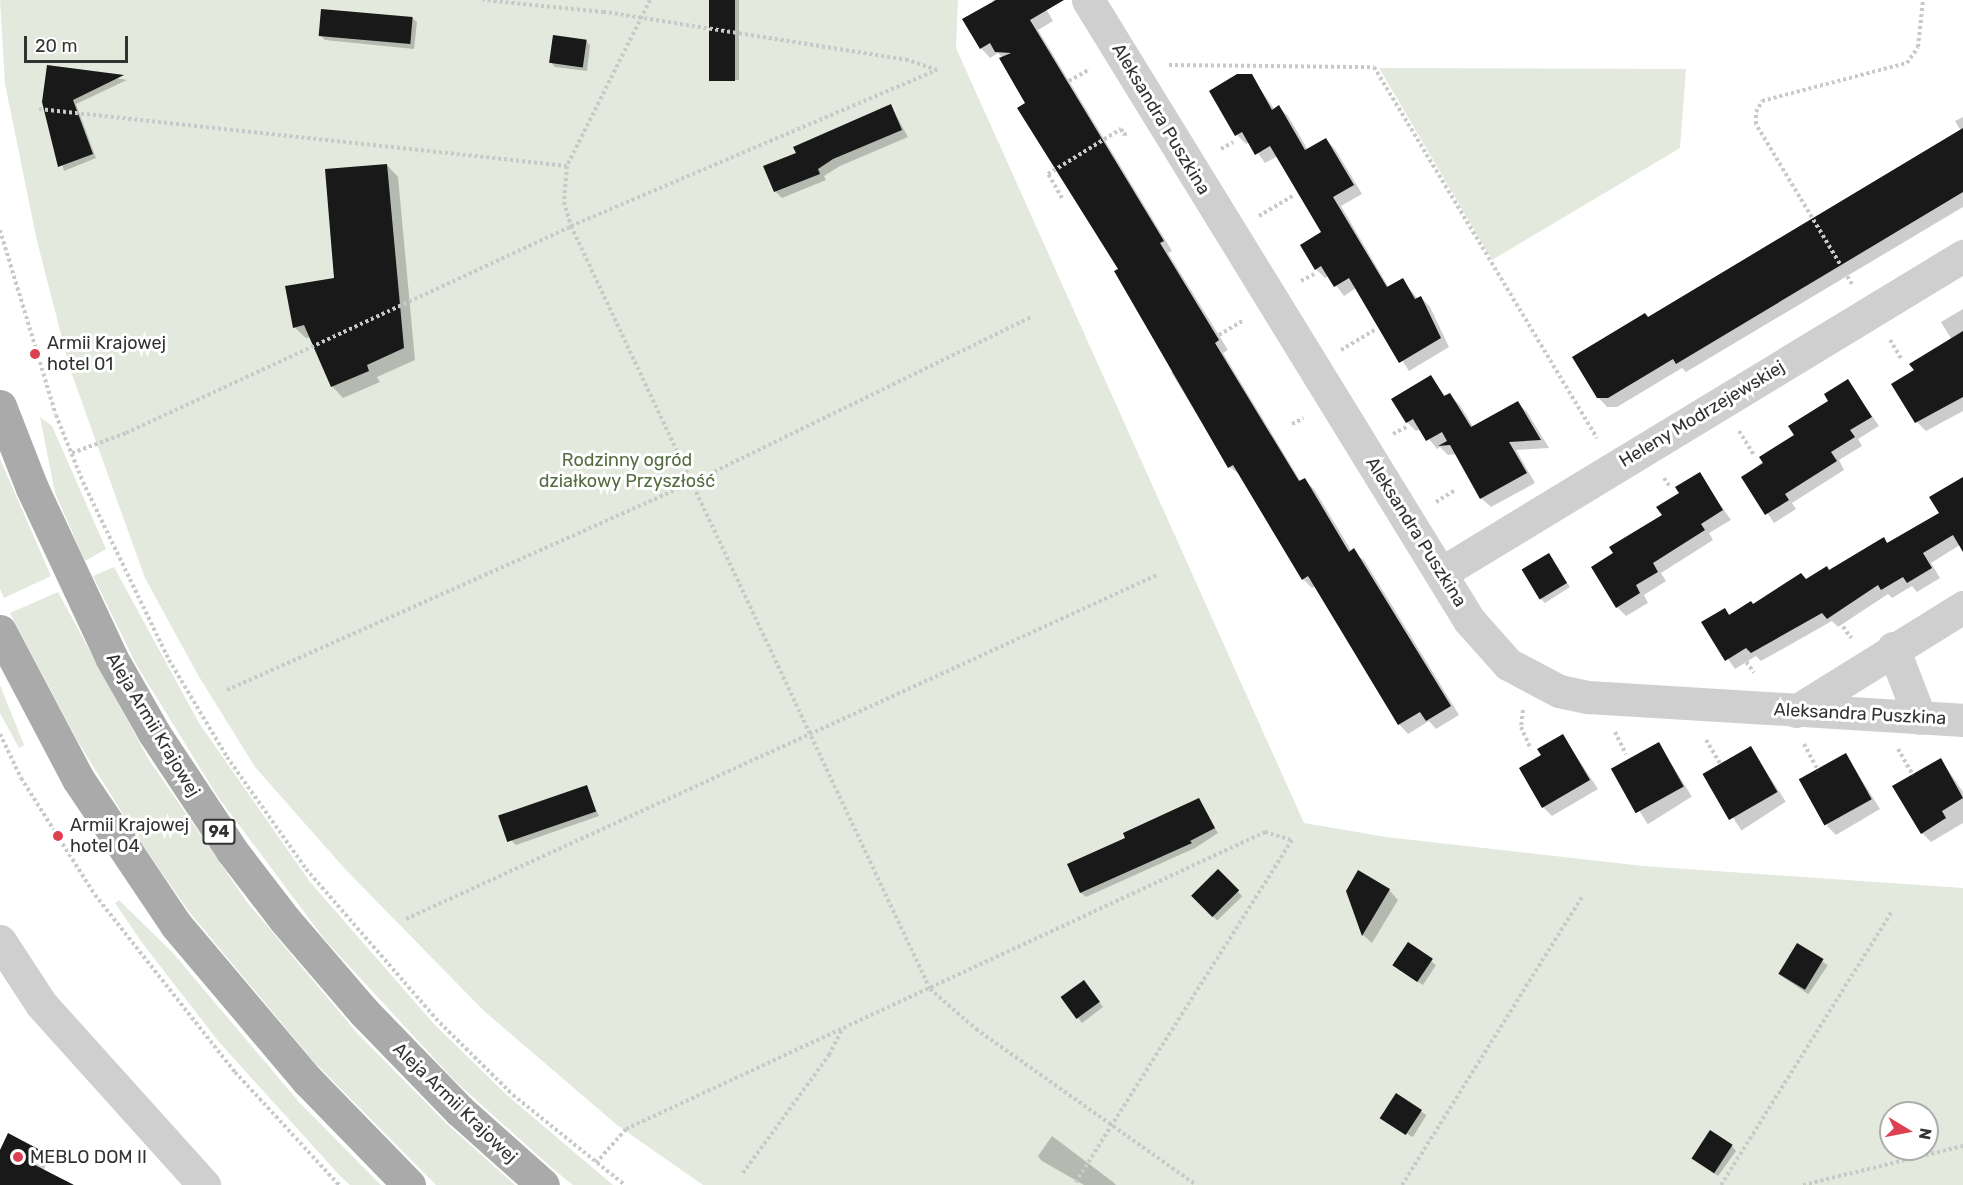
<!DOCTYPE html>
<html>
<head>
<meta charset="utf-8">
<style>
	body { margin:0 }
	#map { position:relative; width:1963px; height:1185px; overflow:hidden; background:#fff; font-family:Rubik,sans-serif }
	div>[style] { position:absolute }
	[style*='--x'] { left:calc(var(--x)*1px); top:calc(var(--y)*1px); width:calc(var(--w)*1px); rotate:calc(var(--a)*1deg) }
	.green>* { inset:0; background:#e3e9dc }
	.shadow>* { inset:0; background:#0003; transform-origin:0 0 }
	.building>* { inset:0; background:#191919; transform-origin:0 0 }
	.path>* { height:4px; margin-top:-2px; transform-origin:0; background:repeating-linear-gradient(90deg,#c9c9c9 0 3px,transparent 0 6px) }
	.minor>* { height:33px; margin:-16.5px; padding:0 16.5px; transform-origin:16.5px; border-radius:16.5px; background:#cfcfcf }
	.major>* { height:33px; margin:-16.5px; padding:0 16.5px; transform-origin:16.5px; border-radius:16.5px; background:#aaa }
	.dots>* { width:16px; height:16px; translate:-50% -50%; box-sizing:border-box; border:3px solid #fff; border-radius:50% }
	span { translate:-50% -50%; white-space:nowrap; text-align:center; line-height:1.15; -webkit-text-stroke:6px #fff; paint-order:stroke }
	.shield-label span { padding:2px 4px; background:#fff; border:2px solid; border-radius:4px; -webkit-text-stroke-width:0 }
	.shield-label { font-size:16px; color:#323232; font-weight:700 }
	.street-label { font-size:18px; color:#323232 }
	.poi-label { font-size:18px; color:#323232 }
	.left { translate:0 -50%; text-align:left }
	.park-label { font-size:18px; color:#566d41 }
	.north { position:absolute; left:1879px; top:1101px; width:60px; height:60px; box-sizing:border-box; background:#fff; border:2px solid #adadad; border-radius:50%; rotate:100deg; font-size:16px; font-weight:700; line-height:24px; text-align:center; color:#323232 }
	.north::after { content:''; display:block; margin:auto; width:21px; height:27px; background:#dd4050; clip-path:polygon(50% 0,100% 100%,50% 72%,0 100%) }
	.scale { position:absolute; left:24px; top:36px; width:104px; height:27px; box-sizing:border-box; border:3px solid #323232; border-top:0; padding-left:8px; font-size:18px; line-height:21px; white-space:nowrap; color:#323232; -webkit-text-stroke:4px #fff; paint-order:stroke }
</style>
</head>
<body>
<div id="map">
	<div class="green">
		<div style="clip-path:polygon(evenodd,0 0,958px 0,956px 48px,1304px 823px,1386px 837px,1643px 866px,1963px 888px,1963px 1185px,703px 1185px,617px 1125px,484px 1011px,345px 869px,255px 767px,198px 675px,145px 578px,70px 369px,37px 241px,5px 84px,0 0,1891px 1113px,1927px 1113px,1927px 1149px,1891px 1149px,1891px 1113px)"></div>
		<div style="clip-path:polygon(1379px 68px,1686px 69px,1680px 148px,1492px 260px)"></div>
		<div style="clip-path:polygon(40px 417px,52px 426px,106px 549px,85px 561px,55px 493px)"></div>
		<div style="clip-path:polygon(0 459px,51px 576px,4px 598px,0 589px)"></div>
		<div style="clip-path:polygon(114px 567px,199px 723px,310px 882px,434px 1024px,508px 1096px,613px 1185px,573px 1185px,553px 1169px,455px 1081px,325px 940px,218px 797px,136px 664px,93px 576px)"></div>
		<div style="clip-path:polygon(58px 592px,149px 760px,247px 902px,357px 1033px,448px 1125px,515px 1185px,436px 1185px,315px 1063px,190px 913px,141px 843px,78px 742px,10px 613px)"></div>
		<div style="clip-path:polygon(0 685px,24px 745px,19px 748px,0 713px)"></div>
		<div style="clip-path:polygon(119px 900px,173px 953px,299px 1102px,381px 1185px,350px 1185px,341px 1177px,219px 1042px,143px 944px,115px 903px)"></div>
	</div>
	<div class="shadow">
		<div style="left:709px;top:0;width:30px;height:80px"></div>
		<div style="clip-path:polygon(993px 0,1041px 0,1053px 21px,1038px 30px,1172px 251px,1168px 253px,1228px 350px,1223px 353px,1301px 482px,1304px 480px,1314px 489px,1352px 552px,1364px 560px,1459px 715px,1436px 729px,1429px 721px,1408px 734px,1399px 724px,1316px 586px,1312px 588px,1303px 579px,1241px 475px,1229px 467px,1171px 372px,1175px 369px,1003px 58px,998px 53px,990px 58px,981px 48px)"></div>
		<div style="clip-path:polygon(412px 18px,417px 22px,414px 49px,325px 40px,321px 36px)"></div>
		<div style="clip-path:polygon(586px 41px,590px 45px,587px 71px,555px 67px,551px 62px)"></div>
		<div style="clip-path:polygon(48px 67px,127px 80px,76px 104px,96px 158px,64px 171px,43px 102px)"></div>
		<div style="clip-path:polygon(1251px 76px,1275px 110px,1279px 107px,1288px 116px,1308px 150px,1326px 139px,1335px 149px,1362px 194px,1341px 206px,1389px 288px,1402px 280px,1418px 299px,1421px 297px,1430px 307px,1449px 347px,1409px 371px,1356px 288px,1344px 296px,1329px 276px,1325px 278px,1316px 269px,1323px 233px,1278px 156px,1265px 163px,1250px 142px,1246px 144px,1237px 135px)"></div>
		<div style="clip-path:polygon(891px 106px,908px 137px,840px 166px,824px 176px,826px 180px,782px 198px,775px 191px,798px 153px)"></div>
		<div style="clip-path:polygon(1963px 117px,1963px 207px,1686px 372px,1682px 368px,1617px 407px,1607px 407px,1598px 397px,1649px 318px,1961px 131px,1955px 121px)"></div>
		<div style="clip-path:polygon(387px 165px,398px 177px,415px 360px,377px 377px,380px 382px,343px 398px,332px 386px,311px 337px,306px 338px,294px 327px,336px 279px)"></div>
		<div style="clip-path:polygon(1963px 309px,1963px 411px,1926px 431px,1917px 422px,1916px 370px,1952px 340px,1941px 322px)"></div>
		<div style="clip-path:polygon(1431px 377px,1446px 397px,1450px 395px,1459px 404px,1474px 428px,1518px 403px,1527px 412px,1549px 448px,1516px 450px,1535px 483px,1491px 507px,1481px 498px,1456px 454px,1448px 455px,1440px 447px,1437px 449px,1421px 429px,1416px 431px,1407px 422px)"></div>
		<div style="clip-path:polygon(1848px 381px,1879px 426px,1858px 439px,1862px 446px,1839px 460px,1844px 470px,1792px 503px,1796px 509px,1774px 523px,1743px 477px,1796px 436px)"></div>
		<div style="clip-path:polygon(1699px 474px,1731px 520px,1709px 533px,1713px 540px,1661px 573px,1666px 581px,1644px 595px,1648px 603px,1626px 616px,1617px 607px,1615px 554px,1664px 516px)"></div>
		<div style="clip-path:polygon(1963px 488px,1963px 543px,1931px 563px,1940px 578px,1917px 592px,1912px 586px,1892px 598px,1888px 594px,1838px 627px,1832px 621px,1761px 661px,1756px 656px,1735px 669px,1703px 623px,1724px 610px,1731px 616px,1830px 571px,1883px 539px,1889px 544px,1941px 513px)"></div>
		<div style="clip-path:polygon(1549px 555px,1570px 587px,1545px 603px,1541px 599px)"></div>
		<div style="clip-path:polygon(1563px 736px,1598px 789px,1552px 816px,1543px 807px,1543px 756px)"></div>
		<div style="left:1659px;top:744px;width:62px;height:52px;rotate:58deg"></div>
		<div style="left:1751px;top:748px;width:64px;height:53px;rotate:57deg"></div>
		<div style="clip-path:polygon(1846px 755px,1880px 809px,1836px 835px,1827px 826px)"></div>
		<div style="clip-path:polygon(1941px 760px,1963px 792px,1963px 823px,1931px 842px,1922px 833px)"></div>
		<div style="clip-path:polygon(586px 787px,599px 816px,516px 845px,511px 840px)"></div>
		<div style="clip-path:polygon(1198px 800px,1218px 833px,1195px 848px,1086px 897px,1081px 893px,1069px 865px,1127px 839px)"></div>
		<div style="left:1218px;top:871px;width:35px;height:35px;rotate:46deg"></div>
		<div style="clip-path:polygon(1389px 890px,1398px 900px,1372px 943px,1363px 935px,1347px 892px)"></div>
		<div style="clip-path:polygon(1408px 944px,1436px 965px,1423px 985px,1398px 969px)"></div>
		<div style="left:1798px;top:945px;width:36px;height:35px;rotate:34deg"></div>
		<div style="clip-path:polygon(1088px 986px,1103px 1007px,1082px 1023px,1062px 997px)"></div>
		<div style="left:1396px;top:1096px;width:36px;height:26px;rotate:32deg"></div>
		<div style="clip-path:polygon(1052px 1136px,1113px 1182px,1116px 1185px,1084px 1185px,1042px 1161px,1038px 1156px)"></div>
		<div style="clip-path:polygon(1732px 1146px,1736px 1151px,1718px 1176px,1697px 1162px)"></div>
		<div style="clip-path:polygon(39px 1151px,49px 1160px,43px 1171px,67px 1185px,0 1185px,0 1153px)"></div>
	</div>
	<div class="building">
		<div style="left:709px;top:0;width:26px;height:81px"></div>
		<div style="clip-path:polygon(996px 0,1064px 0,1030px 20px,1164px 241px,1160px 243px,1219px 340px,1215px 343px,1299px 481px,1305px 478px,1349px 552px,1354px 548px,1451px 706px,1426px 721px,1420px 712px,1398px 725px,1308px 576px,1302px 580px,1233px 465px,1228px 468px,1114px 271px,1118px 269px,1017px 108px,1025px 103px,999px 58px,1011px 53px,995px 52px,990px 43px,980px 49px,962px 19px)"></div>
		<div style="left:321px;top:9px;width:92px;height:27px;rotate:5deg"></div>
		<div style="left:553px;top:35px;width:34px;height:28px;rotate:8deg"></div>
		<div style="clip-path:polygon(47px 65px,124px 75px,73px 100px,93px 154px,58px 167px,42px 102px)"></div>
		<div style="clip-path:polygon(1237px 74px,1252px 74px,1272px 110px,1279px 105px,1305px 150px,1326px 138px,1354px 185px,1333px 197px,1387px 287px,1403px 278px,1415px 299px,1421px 296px,1441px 338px,1399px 363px,1349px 278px,1334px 287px,1321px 266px,1315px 270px,1300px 245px,1321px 232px,1270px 146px,1255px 155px,1242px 132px,1235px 136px,1209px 91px)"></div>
		<div style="clip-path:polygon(891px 104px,902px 130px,833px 159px,818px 169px,820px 174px,774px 192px,763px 166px,796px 153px,793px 147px)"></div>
		<div style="clip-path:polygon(1963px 128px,1963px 192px,1676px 364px,1673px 359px,1608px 398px,1597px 398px,1572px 357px,1645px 313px,1648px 317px)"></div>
		<div style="clip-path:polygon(387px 164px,404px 348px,367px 365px,369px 371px,331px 387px,304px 325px,293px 328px,285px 286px,334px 278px,325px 169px)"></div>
		<div style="clip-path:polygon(1963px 331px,1963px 397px,1915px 423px,1891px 384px,1914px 370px,1909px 364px)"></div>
		<div style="clip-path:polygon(1431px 375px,1444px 396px,1450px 393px,1471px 427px,1518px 401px,1541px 440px,1509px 442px,1527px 473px,1480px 499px,1450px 445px,1438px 446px,1447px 441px,1442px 432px,1426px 441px,1413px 419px,1406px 423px,1391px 399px)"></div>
		<div style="clip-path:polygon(1848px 379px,1872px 417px,1850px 430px,1855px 437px,1831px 452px,1837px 461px,1785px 494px,1789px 500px,1765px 515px,1741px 477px,1763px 463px,1759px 457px,1794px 435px,1788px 426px,1828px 401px,1824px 394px)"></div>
		<div style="clip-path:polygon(1700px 472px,1723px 510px,1701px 524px,1705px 530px,1653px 563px,1658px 572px,1636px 585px,1640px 593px,1616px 608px,1591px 567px,1613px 553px,1609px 547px,1662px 515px,1656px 507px,1679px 493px,1675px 487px)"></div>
		<div style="clip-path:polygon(1963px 477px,1963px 552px,1953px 535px,1923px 553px,1932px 568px,1907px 583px,1903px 577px,1881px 590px,1878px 585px,1827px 619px,1822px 613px,1751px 653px,1746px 648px,1725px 661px,1701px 622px,1725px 608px,1729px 615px,1751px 601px,1753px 604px,1801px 573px,1806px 579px,1827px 566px,1829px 570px,1884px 537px,1887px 543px,1939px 513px,1929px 497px)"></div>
		<div style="left:1549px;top:553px;width:35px;height:32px;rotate:59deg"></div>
		<div style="clip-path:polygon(1563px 734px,1590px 780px,1542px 808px,1519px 768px,1541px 755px,1537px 749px)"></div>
		<div style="left:1659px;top:742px;width:51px;height:55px;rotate:61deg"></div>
		<div style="left:1751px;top:746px;width:53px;height:56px;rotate:60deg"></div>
		<div style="left:1846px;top:753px;width:53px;height:54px;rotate:61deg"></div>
		<div style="clip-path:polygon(1941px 758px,1963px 798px,1942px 811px,1946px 818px,1921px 834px,1892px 786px)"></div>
		<div style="left:587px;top:785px;width:28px;height:94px;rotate:71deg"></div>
		<div style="clip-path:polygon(1199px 798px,1215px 828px,1190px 841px,1192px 843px,1080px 893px,1067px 864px,1125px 838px,1123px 833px)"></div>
		<div style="left:1218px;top:869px;width:30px;height:38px;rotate:45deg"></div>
		<div style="clip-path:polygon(1358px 870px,1390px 889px,1362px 936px,1346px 891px)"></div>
		<div style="left:1408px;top:942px;width:30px;height:28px;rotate:34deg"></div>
		<div style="left:1797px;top:943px;width:31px;height:36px;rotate:31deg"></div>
		<div style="left:1084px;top:980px;width:27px;height:29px;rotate:54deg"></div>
		<div style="left:1396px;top:1093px;width:31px;height:30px;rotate:33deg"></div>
		<div style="left:1710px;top:1130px;width:27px;height:34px;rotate:33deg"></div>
		<div style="clip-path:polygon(8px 1133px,40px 1150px,33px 1164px,74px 1185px,0 1185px,0 1150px)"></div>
	</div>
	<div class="path">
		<div style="--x:650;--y:0;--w:186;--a:116.6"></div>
		<div style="--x:567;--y:166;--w:36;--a:95"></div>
		<div style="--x:564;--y:202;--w:25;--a:74"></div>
		<div style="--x:571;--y:226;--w:843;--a:64.8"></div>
		<div style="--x:930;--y:989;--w:61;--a:41"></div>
		<div style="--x:976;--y:1029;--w:270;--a:35.3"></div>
		<div style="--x:1169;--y:65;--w:205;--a:0.6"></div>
		<div style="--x:1374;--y:67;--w:433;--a:59"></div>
		<div style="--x:1069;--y:81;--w:24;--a:-30"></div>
		<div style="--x:39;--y:109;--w:531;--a:6.16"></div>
		<div style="--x:1221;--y:149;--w:14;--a:-30"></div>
		<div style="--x:1062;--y:198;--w:28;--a:-120"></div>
		<div style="--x:1048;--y:174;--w:86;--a:-31.7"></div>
		<div style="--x:1121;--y:129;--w:7;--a:63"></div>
		<div style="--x:1124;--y:135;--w:5;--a:-37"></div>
		<div style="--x:1259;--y:216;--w:39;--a:-31"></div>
		<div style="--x:0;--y:230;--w:193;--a:73.2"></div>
		<div style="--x:56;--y:415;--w:72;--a:68.1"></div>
		<div style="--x:83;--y:482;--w:198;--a:64.2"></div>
		<div style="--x:169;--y:660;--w:113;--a:59.1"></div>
		<div style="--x:227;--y:757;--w:137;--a:54.8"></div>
		<div style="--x:306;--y:869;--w:204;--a:49"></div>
		<div style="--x:440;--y:1023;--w:103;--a:44.6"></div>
		<div style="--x:513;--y:1095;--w:144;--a:38.8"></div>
		<div style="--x:1301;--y:281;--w:15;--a:-28"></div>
		<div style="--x:1852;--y:284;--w:187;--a:-121"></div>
		<div style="--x:1756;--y:124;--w:12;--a:-90"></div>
		<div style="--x:1756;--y:112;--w:13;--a:-61"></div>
		<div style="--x:1762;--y:101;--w:150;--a:-14.7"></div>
		<div style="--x:1907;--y:63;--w:19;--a:-55"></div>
		<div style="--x:1918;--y:47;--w:47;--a:-83.9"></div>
		<div style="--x:1219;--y:335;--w:29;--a:-31"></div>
		<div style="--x:1890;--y:340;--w:23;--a:59"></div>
		<div style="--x:1341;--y:350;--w:39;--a:-31"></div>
		<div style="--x:1292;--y:424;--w:13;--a:-27"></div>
		<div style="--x:1739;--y:431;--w:28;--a:58"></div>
		<div style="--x:1393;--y:434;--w:15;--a:-28"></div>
		<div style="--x:72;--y:453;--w:58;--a:-20.3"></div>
		<div style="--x:126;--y:433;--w:491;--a:-24.9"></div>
		<div style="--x:571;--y:226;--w:398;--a:-23.1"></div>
		<div style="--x:937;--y:70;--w:31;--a:-161"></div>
		<div style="--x:908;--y:60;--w:308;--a:-171"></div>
		<div style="--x:604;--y:12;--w:122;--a:-174.3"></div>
		<div style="--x:1664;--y:478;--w:11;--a:56"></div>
		<div style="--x:1436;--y:502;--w:22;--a:-32"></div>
		<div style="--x:1836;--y:617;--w:26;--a:54"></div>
		<div style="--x:1743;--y:657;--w:19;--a:55"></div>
		<div style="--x:227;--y:690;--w:510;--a:-24.05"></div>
		<div style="--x:693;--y:482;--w:377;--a:-26"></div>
		<div style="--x:1523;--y:710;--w:17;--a:97"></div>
		<div style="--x:1521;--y:727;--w:24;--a:66"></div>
		<div style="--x:1615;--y:732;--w:25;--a:64"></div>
		<div style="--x:0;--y:734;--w:49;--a:64.5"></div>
		<div style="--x:21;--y:778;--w:138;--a:57.7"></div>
		<div style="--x:95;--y:895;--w:226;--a:51.7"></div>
		<div style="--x:235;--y:1072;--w:154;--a:47.4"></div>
		<div style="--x:1706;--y:740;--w:29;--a:59"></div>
		<div style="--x:1804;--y:744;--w:30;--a:62"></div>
		<div style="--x:1898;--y:749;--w:30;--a:60"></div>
		<div style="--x:406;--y:919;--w:826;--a:-24.61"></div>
		<div style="--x:596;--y:1163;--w:45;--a:-48.6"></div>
		<div style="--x:626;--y:1129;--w:705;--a:-24.93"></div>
		<div style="--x:1265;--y:832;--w:28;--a:17"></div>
		<div style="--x:1292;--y:840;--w:408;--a:122.3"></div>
		<div style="--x:743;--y:1173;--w:146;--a:-53.9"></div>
		<div style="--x:829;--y:1055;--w:27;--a:-63"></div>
		<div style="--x:1402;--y:1185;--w:340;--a:-58"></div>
		<div style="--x:1721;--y:1185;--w:323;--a:-58"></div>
		<div style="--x:1803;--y:1185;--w:165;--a:-13.7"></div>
	</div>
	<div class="minor">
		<div style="--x:1088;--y:0;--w:728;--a:58.43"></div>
		<div style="--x:1469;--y:620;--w:59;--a:48.4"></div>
		<div style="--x:1508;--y:664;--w:58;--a:27.9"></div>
		<div style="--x:1559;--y:691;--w:30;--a:12"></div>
		<div style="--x:1588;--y:697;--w:376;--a:3.5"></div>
		<div style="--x:1441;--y:573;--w:611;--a:-31.27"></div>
		<div style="--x:1893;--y:648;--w:75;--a:68.9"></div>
		<div style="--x:1796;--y:711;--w:197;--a:-31.9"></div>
		<div style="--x:0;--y:941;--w:75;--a:56.9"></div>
		<div style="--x:41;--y:1004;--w:244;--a:48"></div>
	</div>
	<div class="major">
		<div style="--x:0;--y:406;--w:88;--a:68.7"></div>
		<div style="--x:32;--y:488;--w:187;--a:64.9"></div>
		<div style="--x:111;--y:657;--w:87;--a:60.5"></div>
		<div style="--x:154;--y:733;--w:141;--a:56.5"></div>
		<div style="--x:232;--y:851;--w:87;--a:52.5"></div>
		<div style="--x:285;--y:920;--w:120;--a:49.4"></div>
		<div style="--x:363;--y:1011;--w:139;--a:45.9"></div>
		<div style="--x:460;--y:1111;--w:111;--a:41.7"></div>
		<div style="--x:0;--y:631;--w:167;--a:62.2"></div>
		<div style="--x:78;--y:779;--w:176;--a:56.1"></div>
		<div style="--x:176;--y:925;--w:204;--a:49.8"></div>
		<div style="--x:308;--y:1081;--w:145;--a:45.8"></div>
	</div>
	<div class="dots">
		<div style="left:35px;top:354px;background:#dd4050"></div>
		<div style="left:58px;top:836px;background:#dd4050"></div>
		<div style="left:18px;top:1157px;background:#dd4050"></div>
	</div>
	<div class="shield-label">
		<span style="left:219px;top:832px">94</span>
	</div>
	<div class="street-label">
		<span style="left:1161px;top:119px;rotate:59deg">Aleksandra Puszkina</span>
		<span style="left:1702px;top:414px;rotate:-31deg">Heleny Modrzejewskiej</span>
		<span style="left:1416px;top:532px;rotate:58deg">Aleksandra Puszkina</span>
		<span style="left:1860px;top:714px;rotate:3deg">Aleksandra Puszkina</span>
		<span style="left:153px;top:725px;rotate:59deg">Aleja Armii Krajowej</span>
		<span style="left:455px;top:1103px;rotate:44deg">Aleja Armii Krajowej</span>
	</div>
	<div class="poi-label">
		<span class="left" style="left:47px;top:354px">Armii Krajowej<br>hotel 01</span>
		<span class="left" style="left:70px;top:836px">Armii Krajowej<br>hotel 04</span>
		<span class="left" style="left:30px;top:1157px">MEBLO DOM II</span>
	</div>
	<div class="park-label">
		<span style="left:627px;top:471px">Rodzinny ogród<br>działkowy Przyszłość</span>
	</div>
	<div class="north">N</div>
	<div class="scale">20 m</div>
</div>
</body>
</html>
